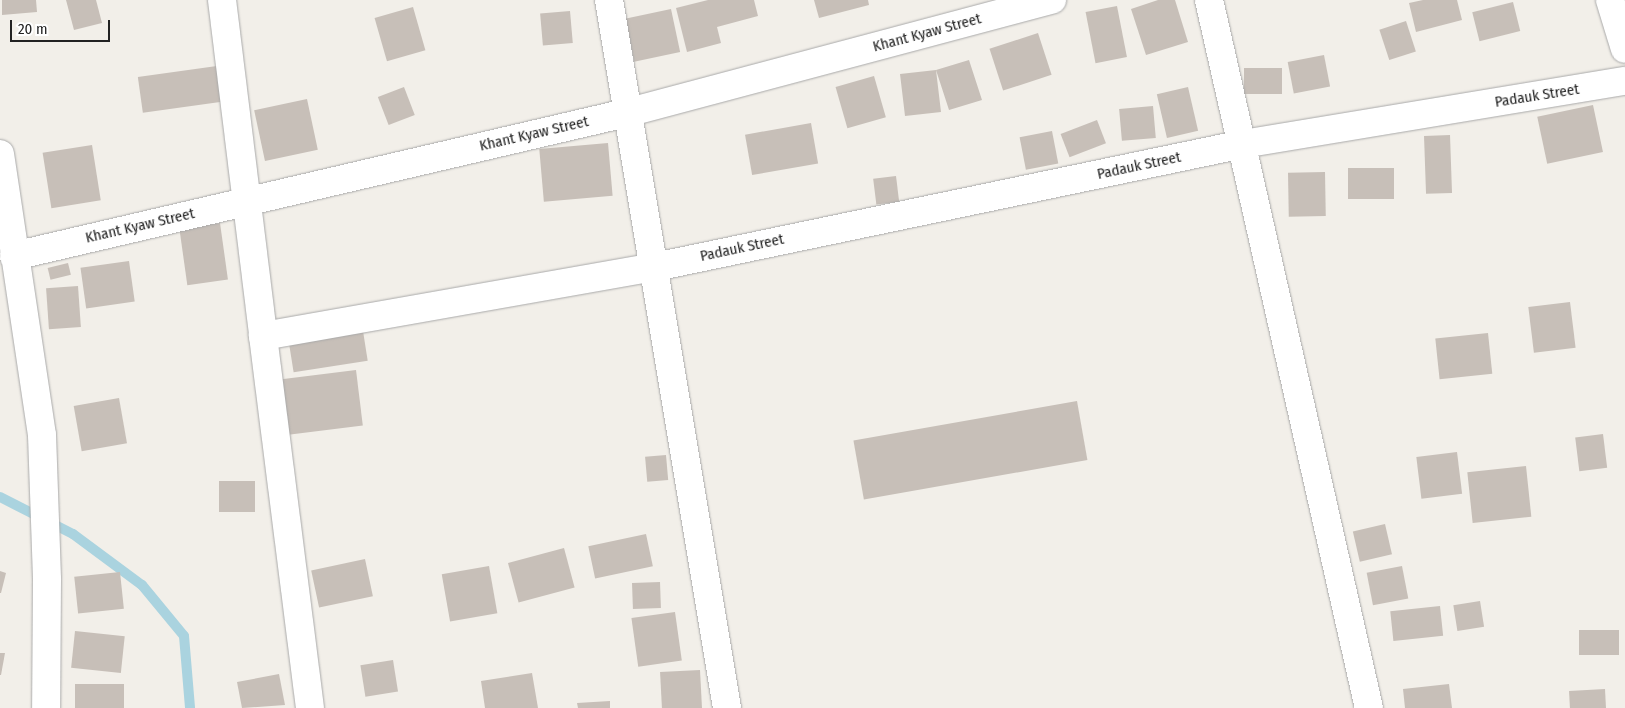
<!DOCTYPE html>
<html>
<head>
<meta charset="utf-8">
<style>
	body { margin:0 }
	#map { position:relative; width:1625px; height:708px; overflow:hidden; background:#f2efe9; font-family:"Fira Sans Condensed",sans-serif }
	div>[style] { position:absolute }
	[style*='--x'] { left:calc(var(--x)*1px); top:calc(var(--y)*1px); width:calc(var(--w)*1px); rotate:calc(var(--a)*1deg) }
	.stream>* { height:10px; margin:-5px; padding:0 5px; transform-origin:5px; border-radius:5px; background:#aad3df }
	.building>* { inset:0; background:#c7bfb8; transform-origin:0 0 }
	.roads { filter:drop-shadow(0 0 1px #a9a9a9) drop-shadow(0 0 1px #a9a9a9) }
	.street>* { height:28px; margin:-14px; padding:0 14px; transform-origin:14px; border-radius:14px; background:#fff }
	span { translate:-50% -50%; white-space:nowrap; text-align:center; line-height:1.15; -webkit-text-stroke:4px #fff; paint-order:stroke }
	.street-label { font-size:15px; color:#222 }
	.scale { position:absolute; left:10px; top:20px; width:100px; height:22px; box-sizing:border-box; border:2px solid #222; border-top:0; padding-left:6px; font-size:15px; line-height:18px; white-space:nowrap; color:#222; -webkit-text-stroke:4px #fff; paint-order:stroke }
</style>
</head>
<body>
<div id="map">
	<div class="stream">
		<div style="--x:0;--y:497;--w:82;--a:26.9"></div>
		<div style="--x:73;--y:534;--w:86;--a:36.5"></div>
		<div style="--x:142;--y:585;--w:66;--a:50.5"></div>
		<div style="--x:184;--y:636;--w:72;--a:85.2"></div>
	</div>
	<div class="building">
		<div style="clip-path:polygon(2px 0,36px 0,37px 12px,2px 15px)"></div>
		<div style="clip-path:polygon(66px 0,96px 0,102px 23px,74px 30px)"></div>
		<div style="clip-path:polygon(708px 0,754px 0,758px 16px,717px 27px,721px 43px,687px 52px,676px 8px)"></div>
		<div style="clip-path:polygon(814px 0,868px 0,869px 5px,819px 18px)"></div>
		<div style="clip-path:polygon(1158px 0,1175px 0,1188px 42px,1146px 55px,1131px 9px)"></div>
		<div style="clip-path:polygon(1423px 0,1457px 0,1462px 20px,1416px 32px,1409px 3px)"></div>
		<div style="left:1513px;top:2px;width:30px;height:42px;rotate:76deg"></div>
		<div style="left:1117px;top:6px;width:52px;height:32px;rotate:79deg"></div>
		<div style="left:413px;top:7px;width:45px;height:40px;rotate:74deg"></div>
		<div style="left:671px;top:9px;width:44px;height:47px;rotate:78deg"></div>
		<div style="left:570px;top:11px;width:32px;height:30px;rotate:85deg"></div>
		<div style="left:1406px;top:21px;width:32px;height:28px;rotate:72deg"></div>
		<div style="left:1038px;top:33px;width:44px;height:51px;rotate:72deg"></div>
		<div style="left:1324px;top:55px;width:32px;height:37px;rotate:79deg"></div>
		<div style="clip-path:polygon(969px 60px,982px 100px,949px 110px,936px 70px,941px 112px,905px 116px,900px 74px,936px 70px)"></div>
		<div style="left:224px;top:65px;width:36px;height:87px;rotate:82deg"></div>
		<div style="left:1244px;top:68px;width:38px;height:26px"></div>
		<div style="left:874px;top:76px;width:43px;height:40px;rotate:74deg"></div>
		<div style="left:404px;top:87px;width:30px;height:28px;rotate:69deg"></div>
		<div style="left:1188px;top:87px;width:45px;height:32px;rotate:77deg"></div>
		<div style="left:307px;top:99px;width:52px;height:54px;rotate:78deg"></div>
		<div style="left:1593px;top:105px;width:48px;height:57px;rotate:78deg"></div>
		<div style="left:1153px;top:106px;width:32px;height:34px;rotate:85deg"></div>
		<div style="left:1097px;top:120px;width:25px;height:39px;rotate:69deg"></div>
		<div style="left:811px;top:123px;width:41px;height:67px;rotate:80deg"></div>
		<div style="left:1052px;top:131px;width:33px;height:33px;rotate:79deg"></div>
		<div style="left:1450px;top:135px;width:58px;height:26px;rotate:88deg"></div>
		<div style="left:608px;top:143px;width:53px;height:69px;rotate:85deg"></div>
		<div style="left:92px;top:145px;width:56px;height:50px;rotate:81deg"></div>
		<div style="left:1348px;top:168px;width:46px;height:31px"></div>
		<div style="left:1325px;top:172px;width:44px;height:37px;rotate:89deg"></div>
		<div style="left:896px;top:176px;width:26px;height:23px;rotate:83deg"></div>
		<div style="left:220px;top:223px;width:57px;height:41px;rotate:82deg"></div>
		<div style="left:129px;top:261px;width:41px;height:49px;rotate:82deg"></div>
		<div style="left:68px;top:263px;width:12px;height:21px;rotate:76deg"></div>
		<div style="left:78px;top:286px;width:41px;height:32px;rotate:86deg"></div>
		<div style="left:1570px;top:302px;width:46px;height:42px;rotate:83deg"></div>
		<div style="left:363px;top:331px;width:30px;height:75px;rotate:81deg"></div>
		<div style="left:1488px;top:333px;width:41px;height:53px;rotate:84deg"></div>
		<div style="left:356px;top:370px;width:56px;height:75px;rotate:83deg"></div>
		<div style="left:119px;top:398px;width:46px;height:46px;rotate:80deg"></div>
		<div style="left:1077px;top:401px;width:60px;height:227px;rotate:80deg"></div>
		<div style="left:1603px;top:434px;width:34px;height:28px;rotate:83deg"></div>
		<div style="left:1457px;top:452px;width:42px;height:41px;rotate:83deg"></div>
		<div style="left:666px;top:455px;width:25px;height:21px;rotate:85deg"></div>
		<div style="left:1526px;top:466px;width:51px;height:59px;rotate:84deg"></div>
		<div style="left:255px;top:481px;width:31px;height:36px;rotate:90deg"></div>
		<div style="left:1385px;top:524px;width:31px;height:33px;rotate:77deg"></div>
		<div style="left:646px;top:534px;width:33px;height:59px;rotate:78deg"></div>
		<div style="left:564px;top:548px;width:41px;height:58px;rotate:75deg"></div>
		<div style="left:365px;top:559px;width:38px;height:55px;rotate:78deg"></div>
		<div style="left:489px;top:566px;width:48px;height:48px;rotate:80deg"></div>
		<div style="left:1402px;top:566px;width:33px;height:36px;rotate:79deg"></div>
		<div style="clip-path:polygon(0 571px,6px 573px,1px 593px,0 593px)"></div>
		<div style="left:120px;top:572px;width:37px;height:46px;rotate:84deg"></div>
		<div style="left:660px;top:582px;width:26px;height:28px;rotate:88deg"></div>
		<div style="left:1480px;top:601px;width:26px;height:27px;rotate:81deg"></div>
		<div style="left:1440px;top:606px;width:30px;height:50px;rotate:84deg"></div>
		<div style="left:675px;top:612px;width:49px;height:44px;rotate:82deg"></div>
		<div style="left:1579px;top:630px;width:40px;height:25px"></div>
		<div style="left:75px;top:631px;width:50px;height:37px;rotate:6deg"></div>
		<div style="clip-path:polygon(0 653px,5px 653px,1px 675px,0 675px)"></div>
		<div style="left:393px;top:660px;width:32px;height:33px;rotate:81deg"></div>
		<div style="left:700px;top:670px;width:38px;height:40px;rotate:87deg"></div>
		<div style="clip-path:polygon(532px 673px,538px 708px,485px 708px,481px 681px)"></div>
		<div style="clip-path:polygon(279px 674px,285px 705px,242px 708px,237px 682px)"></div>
		<div style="left:75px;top:684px;width:49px;height:24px"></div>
		<div style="clip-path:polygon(1449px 684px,1452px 708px,1405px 708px,1403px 689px)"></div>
		<div style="left:1605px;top:689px;width:19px;height:36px;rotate:87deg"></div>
		<div style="clip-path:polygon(610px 701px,610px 708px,578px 708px,577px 703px)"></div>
	</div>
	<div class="roads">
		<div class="street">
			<div style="--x:222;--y:0;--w:338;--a:83"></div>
			<div style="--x:609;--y:0;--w:718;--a:80.54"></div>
			<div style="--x:1209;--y:0;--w:726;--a:77.27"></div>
			<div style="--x:1610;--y:0;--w:51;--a:73"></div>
			<div style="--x:0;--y:154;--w:284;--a:81.5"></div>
			<div style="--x:42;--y:435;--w:145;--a:88"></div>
			<div style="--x:47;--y:580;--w:128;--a:90.4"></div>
			<div style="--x:14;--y:256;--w:628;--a:-13.15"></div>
			<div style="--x:626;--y:113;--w:441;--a:-14.9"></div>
			<div style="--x:310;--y:708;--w:375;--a:-97.2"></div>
			<div style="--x:263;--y:336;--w:398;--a:-10"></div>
			<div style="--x:655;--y:267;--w:601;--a:-11.81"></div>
			<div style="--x:1243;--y:144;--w:387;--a:-9.4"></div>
		</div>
	</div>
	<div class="street-label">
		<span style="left:927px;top:33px;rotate:-15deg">Khant Kyaw Street</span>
		<span style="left:1537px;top:96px;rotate:-9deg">Padauk Street</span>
		<span style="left:534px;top:134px;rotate:-13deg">Khant Kyaw Street</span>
		<span style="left:1139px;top:166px;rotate:-12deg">Padauk Street</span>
		<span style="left:140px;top:226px;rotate:-13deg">Khant Kyaw Street</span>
		<span style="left:742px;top:248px;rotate:-12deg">Padauk Street</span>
	</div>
	<div class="scale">20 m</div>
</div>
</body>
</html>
